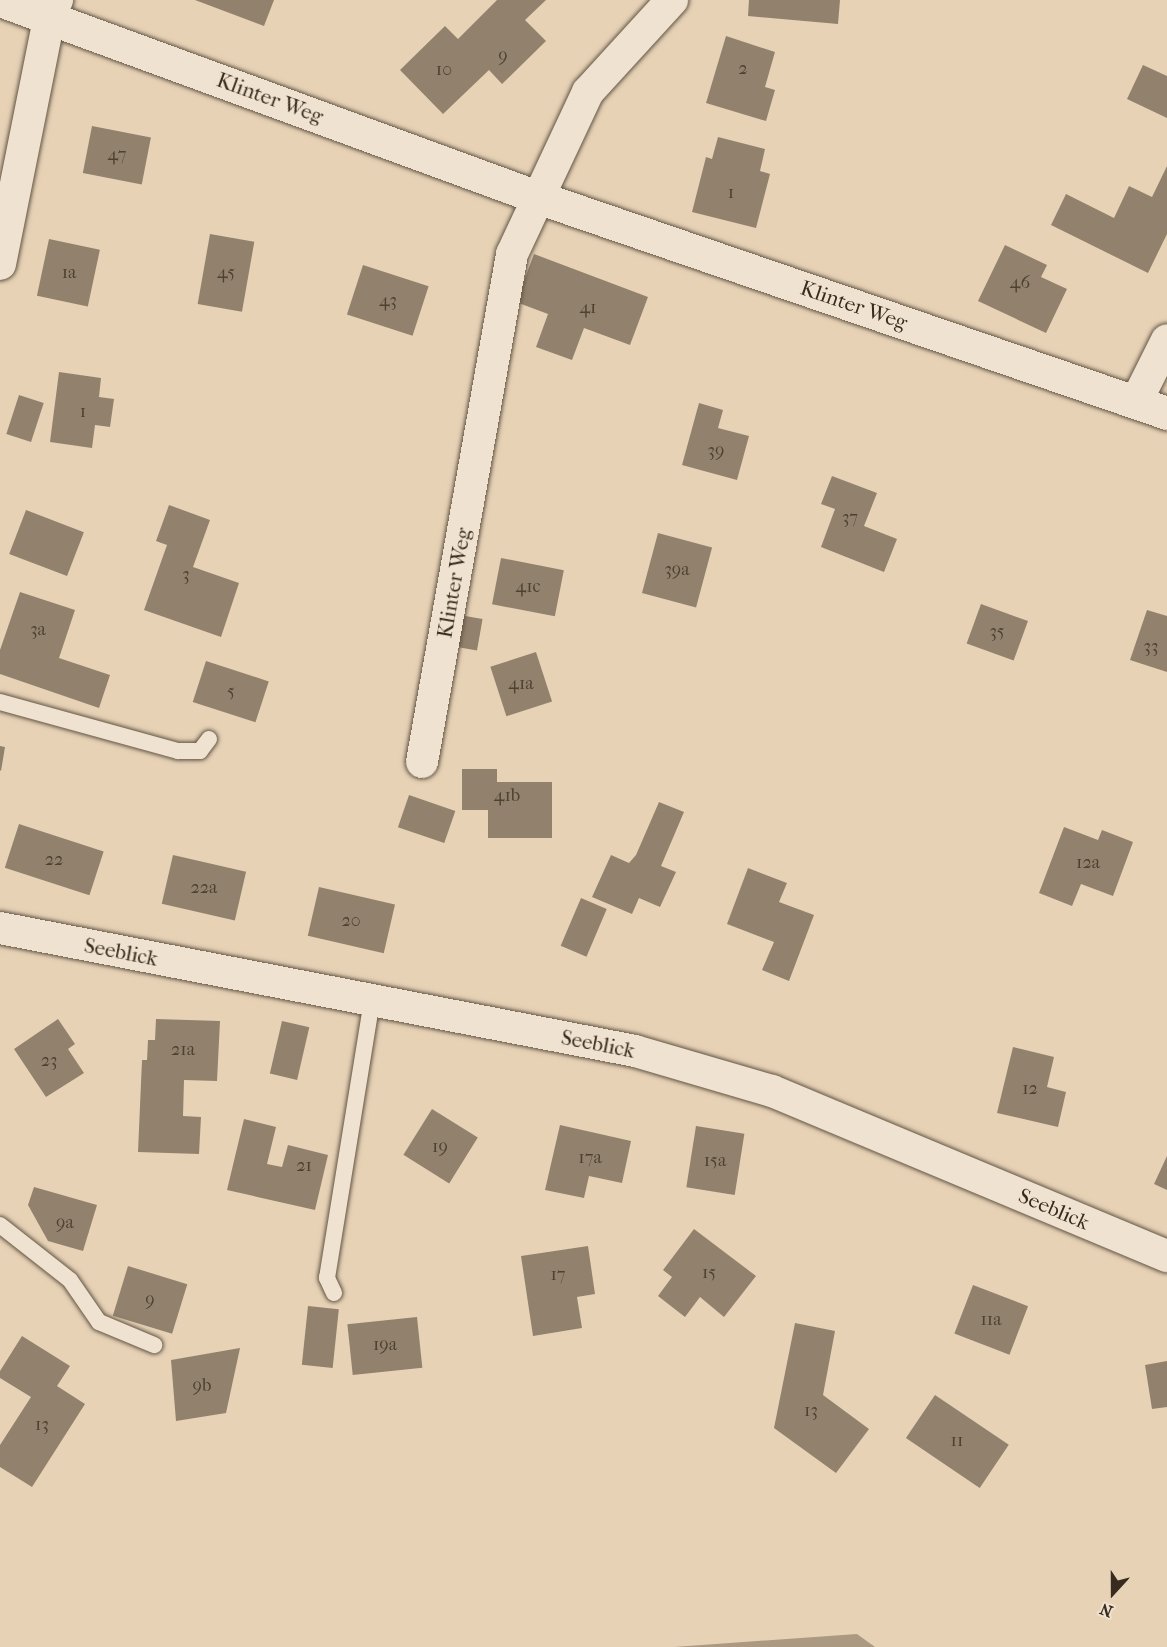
<!DOCTYPE html>
<html>
<head>
<meta charset="utf-8">
<style>
	body { margin:0 }
	#map { position:relative; width:1167px; height:1647px; overflow:hidden; background:#e7d2b6; font-family:"IM FELL French Canon",serif }
	div>[style] { position:absolute }
	[style*='--x'] { left:calc(var(--x)*1px); top:calc(var(--y)*1px); width:calc(var(--w)*1px); rotate:calc(var(--a)*1deg) }
	.water>* { inset:0; background:#ab9982 }
	.building>* { inset:0; background:#92826d; transform-origin:0 0 }
	.roads { filter:drop-shadow(0 0 2px #625544) drop-shadow(0 0 2px #625544) }
	.lane>* { height:16px; margin:-8px; padding:0 8px; transform-origin:8px; border-radius:8px; background:#efe2d0 }
	.street>* { height:32px; margin:-16px; padding:0 16px; transform-origin:16px; border-radius:16px; background:#efe2d0 }
	.secondary>* { height:33px; margin:-16.5px; padding:0 16.5px; transform-origin:16.5px; border-radius:16.5px; background:#efe2d0 }
	span { translate:-50% -50%; white-space:nowrap; text-align:center; line-height:1.15; -webkit-text-stroke:4.5px #efe2d0; paint-order:stroke }
	.number-label { font-size:18px; color:#4d4132 }
	.number-label span { -webkit-text-stroke-width:0 }
	.street-label { font-size:21px; color:#362b1e }
	.north { position:absolute; left:1083px; top:1563px; width:60px; height:60px; -webkit-text-stroke:4px #efe2d0; paint-order:stroke; rotate:201deg; font-size:16px; font-weight:700; line-height:24px; text-align:center; color:#362b1e }
	.north::after { content:''; display:block; margin:auto; width:21px; height:27px; background:#362b1e; clip-path:polygon(50% 0,100% 100%,50% 72%,0 100%) }
</style>
</head>
<body>
<div id="map">
	<div class="water">
		<div style="clip-path:polygon(857px 1634px,875px 1647px,674px 1647px)"></div>
	</div>
	<div class="building">
		<div style="clip-path:polygon(195px 0,274px 0,264px 26px)"></div>
		<div style="clip-path:polygon(497px 0,546px 0,525px 20px,546px 41px,502px 84px,489px 70px,443px 114px,400px 70px,445px 26px,458px 39px)"></div>
		<div style="clip-path:polygon(749px 0,840px 0,838px 24px,748px 16px)"></div>
		<div style="clip-path:polygon(726px 36px,775px 52px,765px 87px,775px 90px,766px 121px,706px 103px)"></div>
		<div style="clip-path:polygon(1143px 65px,1167px 76px,1167px 118px,1127px 99px)"></div>
		<div style="left:92px;top:126px;width:60px;height:48px;rotate:11deg"></div>
		<div style="clip-path:polygon(718px 137px,765px 149px,760px 171px,770px 174px,756px 228px,692px 212px,706px 157px,712px 159px)"></div>
		<div style="clip-path:polygon(1167px 166px,1167px 234px,1148px 273px,1051px 225px,1066px 194px,1114px 218px,1129px 186px,1152px 197px)"></div>
		<div style="left:210px;top:234px;width:45px;height:71px;rotate:10deg"></div>
		<div style="left:49px;top:239px;width:52px;height:58px;rotate:12deg"></div>
		<div style="clip-path:polygon(1005px 245px,1047px 265px,1041px 277px,1067px 289px,1046px 333px,978px 301px)"></div>
		<div style="clip-path:polygon(534px 254px,648px 297px,630px 345px,584px 328px,572px 360px,536px 347px,548px 314px,516px 302px)"></div>
		<div style="left:363px;top:265px;width:69px;height:52px;rotate:18deg"></div>
		<div style="clip-path:polygon(59px 372px,101px 378px,99px 397px,114px 399px,110px 427px,95px 425px,92px 448px,50px 442px)"></div>
		<div style="left:19px;top:395px;width:26px;height:41px;rotate:18deg"></div>
		<div style="clip-path:polygon(699px 403px,723px 410px,718px 428px,749px 436px,737px 480px,682px 465px)"></div>
		<div style="clip-path:polygon(832px 476px,877px 493px,864px 526px,897px 539px,884px 572px,821px 547px,835px 509px,821px 504px)"></div>
		<div style="clip-path:polygon(169px 505px,210px 520px,193px 567px,239px 583px,221px 637px,144px 610px,167px 545px,156px 541px)"></div>
		<div style="left:26px;top:510px;width:62px;height:47px;rotate:21deg"></div>
		<div style="left:658px;top:533px;width:56px;height:62px;rotate:15deg"></div>
		<div style="left:501px;top:558px;width:64px;height:47px;rotate:11deg"></div>
		<div style="clip-path:polygon(20px 592px,75px 610px,59px 658px,110px 675px,99px 708px,0 674px,0 650px)"></div>
		<div style="left:981px;top:604px;width:50px;height:42px;rotate:20deg"></div>
		<div style="clip-path:polygon(1147px 610px,1167px 616px,1167px 672px,1130px 660px)"></div>
		<div style="left:454px;top:614px;width:29px;height:32px;rotate:10deg"></div>
		<div style="left:536px;top:652px;width:52px;height:48px;rotate:72deg"></div>
		<div style="left:206px;top:661px;width:66px;height:43px;rotate:18deg"></div>
		<div style="clip-path:polygon(0 746px,5px 747px,1px 771px,0 770px)"></div>
		<div style="clip-path:polygon(462px 769px,497px 769px,497px 782px,552px 782px,552px 838px,488px 838px,488px 810px,462px 810px)"></div>
		<div style="left:409px;top:795px;width:49px;height:34px;rotate:19deg"></div>
		<div style="clip-path:polygon(659px 802px,684px 812px,661px 866px,676px 872px,660px 907px,639px 898px,632px 914px,592px 897px,611px 855px,629px 863px,636px 855px)"></div>
		<div style="left:19px;top:824px;width:89px;height:46px;rotate:18deg"></div>
		<div style="clip-path:polygon(1064px 827px,1098px 840px,1102px 830px,1133px 842px,1113px 896px,1081px 884px,1072px 906px,1039px 893px)"></div>
		<div style="left:173px;top:855px;width:75px;height:50px;rotate:13deg"></div>
		<div style="clip-path:polygon(748px 868px,787px 883px,779px 902px,814px 915px,789px 981px,762px 970px,774px 942px,727px 924px)"></div>
		<div style="left:319px;top:887px;width:78px;height:50px;rotate:13deg"></div>
		<div style="left:581px;top:898px;width:28px;height:52px;rotate:23deg"></div>
		<div style="clip-path:polygon(58px 1019px,75px 1044px,68px 1049px,84px 1073px,46px 1097px,14px 1049px)"></div>
		<div style="clip-path:polygon(156px 1019px,220px 1021px,217px 1081px,184px 1080px,183px 1116px,201px 1117px,199px 1154px,138px 1152px,142px 1060px,147px 1060px,148px 1040px,155px 1040px)"></div>
		<div style="left:282px;top:1021px;width:28px;height:54px;rotate:13deg"></div>
		<div style="clip-path:polygon(1013px 1047px,1054px 1057px,1047px 1087px,1066px 1092px,1058px 1127px,997px 1113px)"></div>
		<div style="left:432px;top:1109px;width:54px;height:54px;rotate:32deg"></div>
		<div style="clip-path:polygon(244px 1119px,276px 1127px,267px 1164px,282px 1167px,288px 1145px,328px 1155px,315px 1210px,227px 1190px)"></div>
		<div style="clip-path:polygon(560px 1125px,631px 1141px,622px 1183px,589px 1176px,584px 1198px,545px 1190px)"></div>
		<div style="left:696px;top:1126px;width:49px;height:62px;rotate:9deg"></div>
		<div style="clip-path:polygon(1167px 1156px,1167px 1190px,1154px 1184px)"></div>
		<div style="clip-path:polygon(34px 1187px,97px 1205px,83px 1251px,48px 1241px,28px 1205px)"></div>
		<div style="clip-path:polygon(694px 1229px,756px 1276px,724px 1317px,700px 1297px,685px 1317px,658px 1296px,672px 1277px,663px 1270px)"></div>
		<div style="clip-path:polygon(588px 1246px,595px 1294px,577px 1297px,582px 1328px,533px 1336px,521px 1256px)"></div>
		<div style="left:128px;top:1266px;width:62px;height:52px;rotate:17deg"></div>
		<div style="left:973px;top:1285px;width:59px;height:52px;rotate:21deg"></div>
		<div style="left:308px;top:1306px;width:31px;height:59px;rotate:6deg"></div>
		<div style="left:417px;top:1317px;width:51px;height:70px;rotate:84deg"></div>
		<div style="clip-path:polygon(795px 1323px,835px 1331px,823px 1395px,869px 1429px,836px 1473px,774px 1428px)"></div>
		<div style="clip-path:polygon(22px 1336px,70px 1366px,57px 1386px,85px 1404px,32px 1487px,0 1467px,0 1445px,31px 1397px,0 1378px,0 1371px)"></div>
		<div style="clip-path:polygon(240px 1348px,226px 1413px,176px 1421px,171px 1360px)"></div>
		<div style="clip-path:polygon(1167px 1361px,1167px 1407px,1152px 1409px,1145px 1365px)"></div>
		<div style="left:935px;top:1395px;width:89px;height:52px;rotate:34deg"></div>
	</div>
	<div class="roads">
		<div class="lane">
			<div style="--x:0;--y:702;--w:185;--a:15.4"></div>
			<div style="--x:178;--y:751;--w:22;--a:0"></div>
			<div style="--x:200;--y:751;--w:15;--a:-53"></div>
			<div style="--x:0;--y:1225;--w:89;--a:38.2"></div>
			<div style="--x:70;--y:1280;--w:51;--a:55.4"></div>
			<div style="--x:99;--y:1322;--w:60;--a:22.7"></div>
			<div style="--x:334;--y:1293;--w:17;--a:-115"></div>
			<div style="--x:327;--y:1278;--w:282;--a:-80.8"></div>
		</div>
		<div class="street">
			<div style="--x:0;--y:264;--w:251;--a:-78.7"></div>
			<div style="--x:49;--y:18;--w:20;--a:-66"></div>
			<div style="--x:1136;--y:402;--w:69;--a:-63.4"></div>
			<div style="--x:422;--y:762;--w:516;--a:-79.95"></div>
			<div style="--x:512;--y:254;--w:179;--a:-64.9"></div>
			<div style="--x:588;--y:92;--w:125;--a:-47.6"></div>
			<div style="--x:0;--y:928;--w:647;--a:10.96"></div>
			<div style="--x:635;--y:1051;--w:143;--a:16.3"></div>
			<div style="--x:772;--y:1091;--w:428;--a:22.7"></div>
		</div>
		<div class="secondary">
			<div style="--x:0;--y:0;--w:575;--a:20.14"></div>
			<div style="--x:540;--y:198;--w:663;--a:18.93"></div>
		</div>
	</div>
	<div class="number-label">
		<span style="left:503px;top:56px">9</span>
		<span style="left:743px;top:69px">2</span>
		<span style="left:444px;top:70px">10</span>
		<span style="left:117px;top:155px">47</span>
		<span style="left:731px;top:193px">1</span>
		<span style="left:69px;top:273px">1a</span>
		<span style="left:226px;top:273px">45</span>
		<span style="left:1020px;top:283px">46</span>
		<span style="left:388px;top:301px">43</span>
		<span style="left:588px;top:308px">41</span>
		<span style="left:83px;top:412px">1</span>
		<span style="left:716px;top:451px">39</span>
		<span style="left:850px;top:518px">37</span>
		<span style="left:677px;top:570px">39a</span>
		<span style="left:186px;top:575px">3</span>
		<span style="left:528px;top:587px">41c</span>
		<span style="left:38px;top:630px">3a</span>
		<span style="left:997px;top:632px">35</span>
		<span style="left:1151px;top:647px">33</span>
		<span style="left:521px;top:684px">41a</span>
		<span style="left:231px;top:692px">5</span>
		<span style="left:507px;top:796px">41b</span>
		<span style="left:54px;top:860px">22</span>
		<span style="left:1088px;top:863px">12a</span>
		<span style="left:204px;top:888px">22a</span>
		<span style="left:351px;top:921px">20</span>
		<span style="left:183px;top:1050px">21a</span>
		<span style="left:49px;top:1061px">23</span>
		<span style="left:1030px;top:1089px">12</span>
		<span style="left:440px;top:1147px">19</span>
		<span style="left:590px;top:1158px">17a</span>
		<span style="left:715px;top:1161px">15a</span>
		<span style="left:304px;top:1166px">21</span>
		<span style="left:65px;top:1223px">9a</span>
		<span style="left:709px;top:1273px">15</span>
		<span style="left:558px;top:1275px">17</span>
		<span style="left:150px;top:1300px">9</span>
		<span style="left:991px;top:1320px">11a</span>
		<span style="left:385px;top:1345px">19a</span>
		<span style="left:202px;top:1386px">9b</span>
		<span style="left:811px;top:1411px">13</span>
		<span style="left:42px;top:1425px">13</span>
		<span style="left:957px;top:1441px">11</span>
	</div>
	<div class="street-label">
		<span style="left:270px;top:98px;rotate:20deg">Klinter Weg</span>
		<span style="left:854px;top:305px;rotate:19deg">Klinter Weg</span>
		<span style="left:454px;top:583px;rotate:-80deg">Klinter Weg</span>
		<span style="left:121px;top:952px;rotate:11deg">Seeblick</span>
		<span style="left:598px;top:1044px;rotate:11deg">Seeblick</span>
		<span style="left:1054px;top:1209px;rotate:23deg">Seeblick</span>
	</div>
	<div class="north">N</div>
</div>
</body>
</html>
